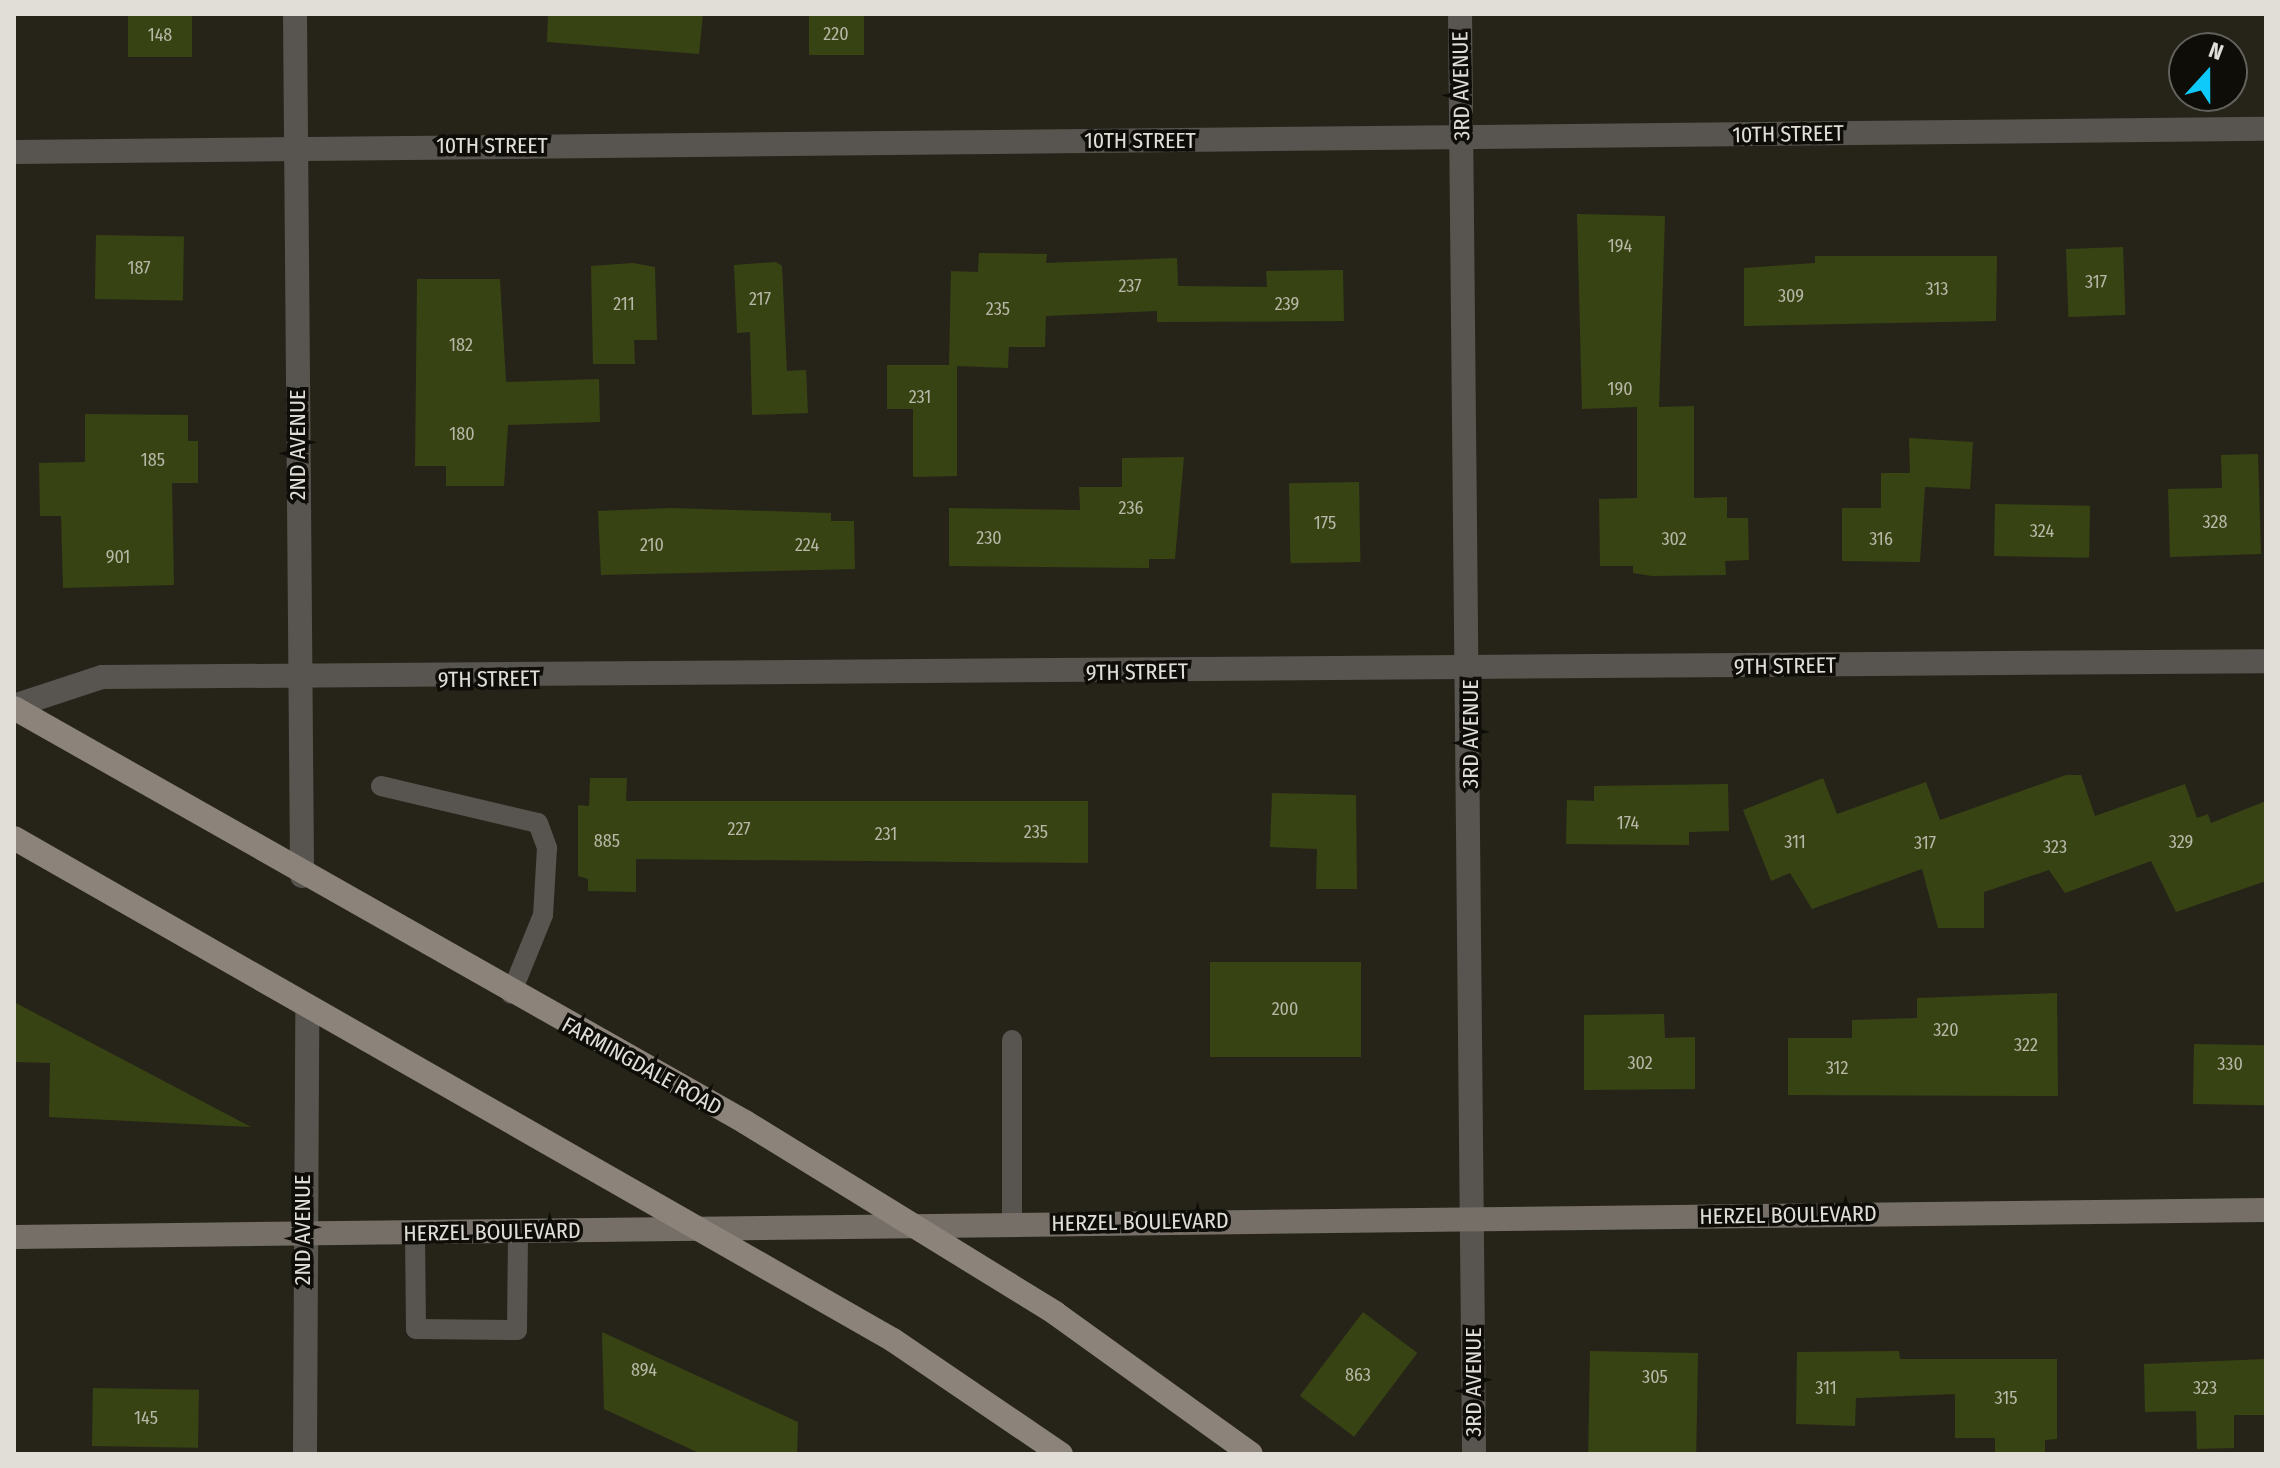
<!DOCTYPE html>
<html>
<head>
<meta charset="utf-8">
<style>
	body { margin:0 }
	#map { position:relative; width:2280px; height:1468px; overflow:hidden; background:#262419; font-family:"Fira Sans Condensed",sans-serif }
	div>[style] { position:absolute }
	[style*='--x'] { left:calc(var(--x)*1px); top:calc(var(--y)*1px); width:calc(var(--w)*1px); rotate:calc(var(--a)*1deg) }
	.building>* { inset:0; background:#384313; transform-origin:0 0 }
	.lane>* { height:20px; margin:-10px; padding:0 10px; transform-origin:10px; border-radius:10px; background:#585450 }
	.street>* { height:24px; margin:-12px; padding:0 12px; transform-origin:12px; border-radius:12px; background:#585450 }
	.secondary>* { height:24px; margin:-12px; padding:0 12px; transform-origin:12px; border-radius:12px; background:#766f68 }
	.primary>* { height:24px; margin:-12px; padding:0 12px; transform-origin:12px; border-radius:12px; background:#8c847b }
	span { translate:-50% -50%; white-space:nowrap; text-align:center; line-height:1.15; -webkit-text-stroke:7px #0e0d08; paint-order:stroke }
	.number-label { font-size:18px; color:#b6b7a6 }
	.number-label span { -webkit-text-stroke-width:0 }
	.street-label { font-size:22px; color:#e0ded7 }
	.frame { position:absolute; inset:0; border:16px solid #e0ded7; pointer-events:none }
	.north { position:absolute; left:2168px; top:32px; width:80px; height:80px; box-sizing:border-box; background:#0e0d08; border:2px solid #62615b; border-radius:50%; rotate:21deg; font-size:22px; font-weight:700; line-height:32px; text-align:center; color:#e0ded7 }
	.north::after { content:''; display:block; margin:auto; width:28px; height:36px; background:#0ecafa; clip-path:polygon(50% 0,100% 100%,50% 72%,0 100%) }
</style>
</head>
<body>
<div id="map">
	<div class="building">
		<div style="left:128px;top:14px;width:64px;height:43px"></div>
		<div style="clip-path:polygon(548px 14px,703px 14px,699px 54px,547px 42px)"></div>
		<div style="left:809px;top:14px;width:55px;height:41px"></div>
		<div style="clip-path:polygon(1577px 214px,1665px 216px,1659px 407px,1694px 406px,1694px 498px,1727px 497px,1727px 518px,1748px 518px,1749px 560px,1725px 561px,1726px 575px,1652px 576px,1633px 573px,1633px 566px,1600px 566px,1599px 499px,1637px 498px,1637px 407px,1582px 409px)"></div>
		<div style="left:96px;top:235px;width:88px;height:64px;rotate:1deg"></div>
		<div style="left:2123px;top:247px;width:68px;height:57px;rotate:88deg"></div>
		<div style="clip-path:polygon(979px 253px,1047px 254px,1046px 263px,1177px 258px,1178px 286px,1267px 287px,1266px 271px,1343px 270px,1344px 321px,1157px 322px,1157px 311px,1046px 316px,1045px 347px,1009px 347px,1008px 368px,957px 366px,957px 476px,913px 477px,913px 409px,887px 409px,887px 365px,949px 365px,951px 271px,978px 272px)"></div>
		<div style="clip-path:polygon(1815px 256px,1997px 256px,1996px 321px,1744px 326px,1744px 268px,1815px 263px)"></div>
		<div style="clip-path:polygon(776px 262px,782px 266px,787px 371px,806px 370px,808px 413px,752px 415px,750px 332px,737px 333px,734px 265px)"></div>
		<div style="clip-path:polygon(633px 263px,655px 267px,657px 340px,634px 340px,635px 364px,593px 364px,591px 266px)"></div>
		<div style="clip-path:polygon(417px 279px,500px 279px,506px 382px,599px 379px,600px 422px,508px 425px,504px 486px,446px 486px,446px 466px,415px 466px)"></div>
		<div style="clip-path:polygon(85px 414px,188px 415px,188px 441px,198px 441px,198px 483px,172px 483px,174px 585px,63px 588px,61px 516px,40px 516px,39px 463px,85px 462px)"></div>
		<div style="clip-path:polygon(1909px 438px,1973px 442px,1970px 489px,1925px 487px,1920px 562px,1842px 561px,1842px 508px,1881px 508px,1881px 473px,1910px 473px)"></div>
		<div style="clip-path:polygon(2258px 454px,2261px 554px,2170px 557px,2168px 489px,2222px 488px,2221px 455px)"></div>
		<div style="clip-path:polygon(1184px 457px,1175px 559px,1149px 559px,1149px 568px,949px 566px,949px 508px,1080px 510px,1079px 487px,1122px 487px,1122px 458px)"></div>
		<div style="left:1359px;top:482px;width:80px;height:70px;rotate:89deg"></div>
		<div style="left:1995px;top:504px;width:95px;height:52px;rotate:1deg"></div>
		<div style="clip-path:polygon(671px 508px,831px 513px,831px 521px,854px 521px,855px 569px,601px 575px,598px 511px)"></div>
		<div style="clip-path:polygon(2066px 775px,2081px 775px,2095px 816px,2185px 784px,2197px 818px,2208px 814px,2211px 823px,2266px 801px,2266px 881px,2176px 912px,2151px 861px,2065px 893px,2049px 870px,1984px 892px,1984px 928px,1938px 928px,1922px 869px,1812px 909px,1790px 873px,1771px 881px,1743px 810px,1823px 778px,1837px 814px,1926px 782px,1940px 820px)"></div>
		<div style="clip-path:polygon(590px 778px,627px 778px,626px 801px,1088px 801px,1088px 863px,636px 859px,636px 892px,588px 891px,588px 879px,578px 876px,578px 805px,589px 806px)"></div>
		<div style="clip-path:polygon(1728px 784px,1729px 831px,1689px 832px,1689px 845px,1566px 844px,1567px 800px,1594px 801px,1594px 786px)"></div>
		<div style="clip-path:polygon(1272px 793px,1356px 795px,1357px 889px,1316px 889px,1317px 849px,1270px 847px)"></div>
		<div style="left:1210px;top:962px;width:151px;height:95px"></div>
		<div style="clip-path:polygon(2057px 993px,2058px 1096px,1788px 1095px,1788px 1038px,1852px 1038px,1852px 1020px,1917px 1018px,1917px 998px)"></div>
		<div style="clip-path:polygon(14px 1002px,50px 1021px,251px 1127px,49px 1117px,50px 1063px,14px 1062px)"></div>
		<div style="clip-path:polygon(1664px 1014px,1665px 1038px,1695px 1037px,1695px 1089px,1584px 1090px,1584px 1015px)"></div>
		<div style="left:2194px;top:1044px;width:72px;height:60px;rotate:1deg"></div>
		<div style="left:1363px;top:1312px;width:68px;height:105px;rotate:37deg"></div>
		<div style="clip-path:polygon(602px 1332px,798px 1422px,797px 1454px,701px 1454px,604px 1409px)"></div>
		<div style="left:1590px;top:1351px;width:108px;height:103px;rotate:1deg"></div>
		<div style="clip-path:polygon(1899px 1351px,1900px 1359px,2057px 1359px,2057px 1439px,2045px 1440px,2045px 1454px,1995px 1454px,1995px 1438px,1955px 1438px,1955px 1394px,1856px 1398px,1855px 1426px,1796px 1424px,1797px 1352px)"></div>
		<div style="clip-path:polygon(2266px 1359px,2266px 1415px,2234px 1415px,2234px 1448px,2197px 1449px,2196px 1411px,2145px 1412px,2144px 1364px)"></div>
		<div style="left:93px;top:1388px;width:106px;height:58px;rotate:1deg"></div>
	</div>
	<div class="lane">
		<div style="--x:381;--y:786;--w:161;--a:13.3"></div>
		<div style="--x:538;--y:823;--w:27;--a:70"></div>
		<div style="--x:547;--y:848;--w:67;--a:93.4"></div>
		<div style="--x:543;--y:915;--w:85;--a:112.1"></div>
		<div style="--x:1012;--y:1040;--w:184;--a:90"></div>
		<div style="--x:415;--y:1234;--w:95;--a:89.4"></div>
		<div style="--x:416;--y:1329;--w:101;--a:0.6"></div>
		<div style="--x:517;--y:1330;--w:98;--a:-89.4"></div>
	</div>
	<div class="street">
		<div style="--x:295;--y:14;--w:862;--a:89.53"></div>
		<div style="--x:1460;--y:14;--w:1440;--a:89.44"></div>
		<div style="--x:14;--y:152;--w:2252;--a:-0.59"></div>
		<div style="--x:14;--y:706;--w:93;--a:-18.2"></div>
		<div style="--x:102;--y:677;--w:2164;--a:-0.42"></div>
		<div style="--x:305;--y:1454;--w:448;--a:-89.7"></div>
	</div>
	<div class="secondary">
		<div style="--x:14;--y:1237;--w:2252;--a:-0.69"></div>
	</div>
	<div class="primary">
		<div style="--x:14;--y:708;--w:840;--a:29.52"></div>
		<div style="--x:745;--y:1122;--w:364;--a:31.6"></div>
		<div style="--x:1055;--y:1313;--w:241;--a:35.7"></div>
		<div style="--x:14;--y:838;--w:1012;--a:29.73"></div>
		<div style="--x:893;--y:1340;--w:203;--a:34.2"></div>
	</div>
	<div class="number-label">
		<span style="left:836px;top:34px">220</span>
		<span style="left:160px;top:35px">148</span>
		<span style="left:1620px;top:246px">194</span>
		<span style="left:139px;top:268px">187</span>
		<span style="left:2096px;top:282px">317</span>
		<span style="left:1130px;top:286px">237</span>
		<span style="left:1937px;top:289px">313</span>
		<span style="left:1791px;top:296px">309</span>
		<span style="left:760px;top:299px">217</span>
		<span style="left:624px;top:304px">211</span>
		<span style="left:1287px;top:304px">239</span>
		<span style="left:998px;top:309px">235</span>
		<span style="left:461px;top:345px">182</span>
		<span style="left:1620px;top:389px">190</span>
		<span style="left:920px;top:397px">231</span>
		<span style="left:462px;top:434px">180</span>
		<span style="left:153px;top:460px">185</span>
		<span style="left:1131px;top:508px">236</span>
		<span style="left:2215px;top:522px">328</span>
		<span style="left:1325px;top:523px">175</span>
		<span style="left:2042px;top:531px">324</span>
		<span style="left:989px;top:538px">230</span>
		<span style="left:1674px;top:539px">302</span>
		<span style="left:1881px;top:539px">316</span>
		<span style="left:652px;top:545px">210</span>
		<span style="left:807px;top:545px">224</span>
		<span style="left:118px;top:557px">901</span>
		<span style="left:1628px;top:823px">174</span>
		<span style="left:739px;top:829px">227</span>
		<span style="left:1036px;top:832px">235</span>
		<span style="left:886px;top:834px">231</span>
		<span style="left:607px;top:841px">885</span>
		<span style="left:1795px;top:842px">311</span>
		<span style="left:2181px;top:842px">329</span>
		<span style="left:1925px;top:843px">317</span>
		<span style="left:2055px;top:847px">323</span>
		<span style="left:1285px;top:1009px">200</span>
		<span style="left:1946px;top:1030px">320</span>
		<span style="left:2026px;top:1045px">322</span>
		<span style="left:1640px;top:1063px">302</span>
		<span style="left:2230px;top:1064px">330</span>
		<span style="left:1837px;top:1068px">312</span>
		<span style="left:644px;top:1370px">894</span>
		<span style="left:1358px;top:1375px">863</span>
		<span style="left:1655px;top:1377px">305</span>
		<span style="left:1826px;top:1388px">311</span>
		<span style="left:2205px;top:1388px">323</span>
		<span style="left:2006px;top:1398px">315</span>
		<span style="left:146px;top:1418px">145</span>
	</div>
	<div class="street-label">
		<span style="left:1461px;top:86px;rotate:-91deg">3RD AVENUE</span>
		<span style="left:1788px;top:134px;rotate:-1deg">10TH STREET</span>
		<span style="left:1140px;top:141px">10TH STREET</span>
		<span style="left:492px;top:146px">10TH STREET</span>
		<span style="left:298px;top:445px;rotate:-90deg">2ND AVENUE</span>
		<span style="left:1785px;top:666px;rotate:-1deg">9TH STREET</span>
		<span style="left:1137px;top:672px;rotate:-1deg">9TH STREET</span>
		<span style="left:489px;top:679px;rotate:-1deg">9TH STREET</span>
		<span style="left:1471px;top:734px;rotate:-90deg">3RD AVENUE</span>
		<span style="left:642px;top:1066px;rotate:29deg">FARMINGDALE ROAD</span>
		<span style="left:1788px;top:1215px;rotate:-1deg">HERZEL BOULEVARD</span>
		<span style="left:1140px;top:1222px;rotate:-1deg">HERZEL BOULEVARD</span>
		<span style="left:303px;top:1230px;rotate:-90deg">2ND AVENUE</span>
		<span style="left:492px;top:1232px;rotate:-1deg">HERZEL BOULEVARD</span>
		<span style="left:1474px;top:1382px;rotate:-90deg">3RD AVENUE</span>
	</div>
	<div class="frame"></div>
	<div class="north">N</div>
</div>
</body>
</html>
